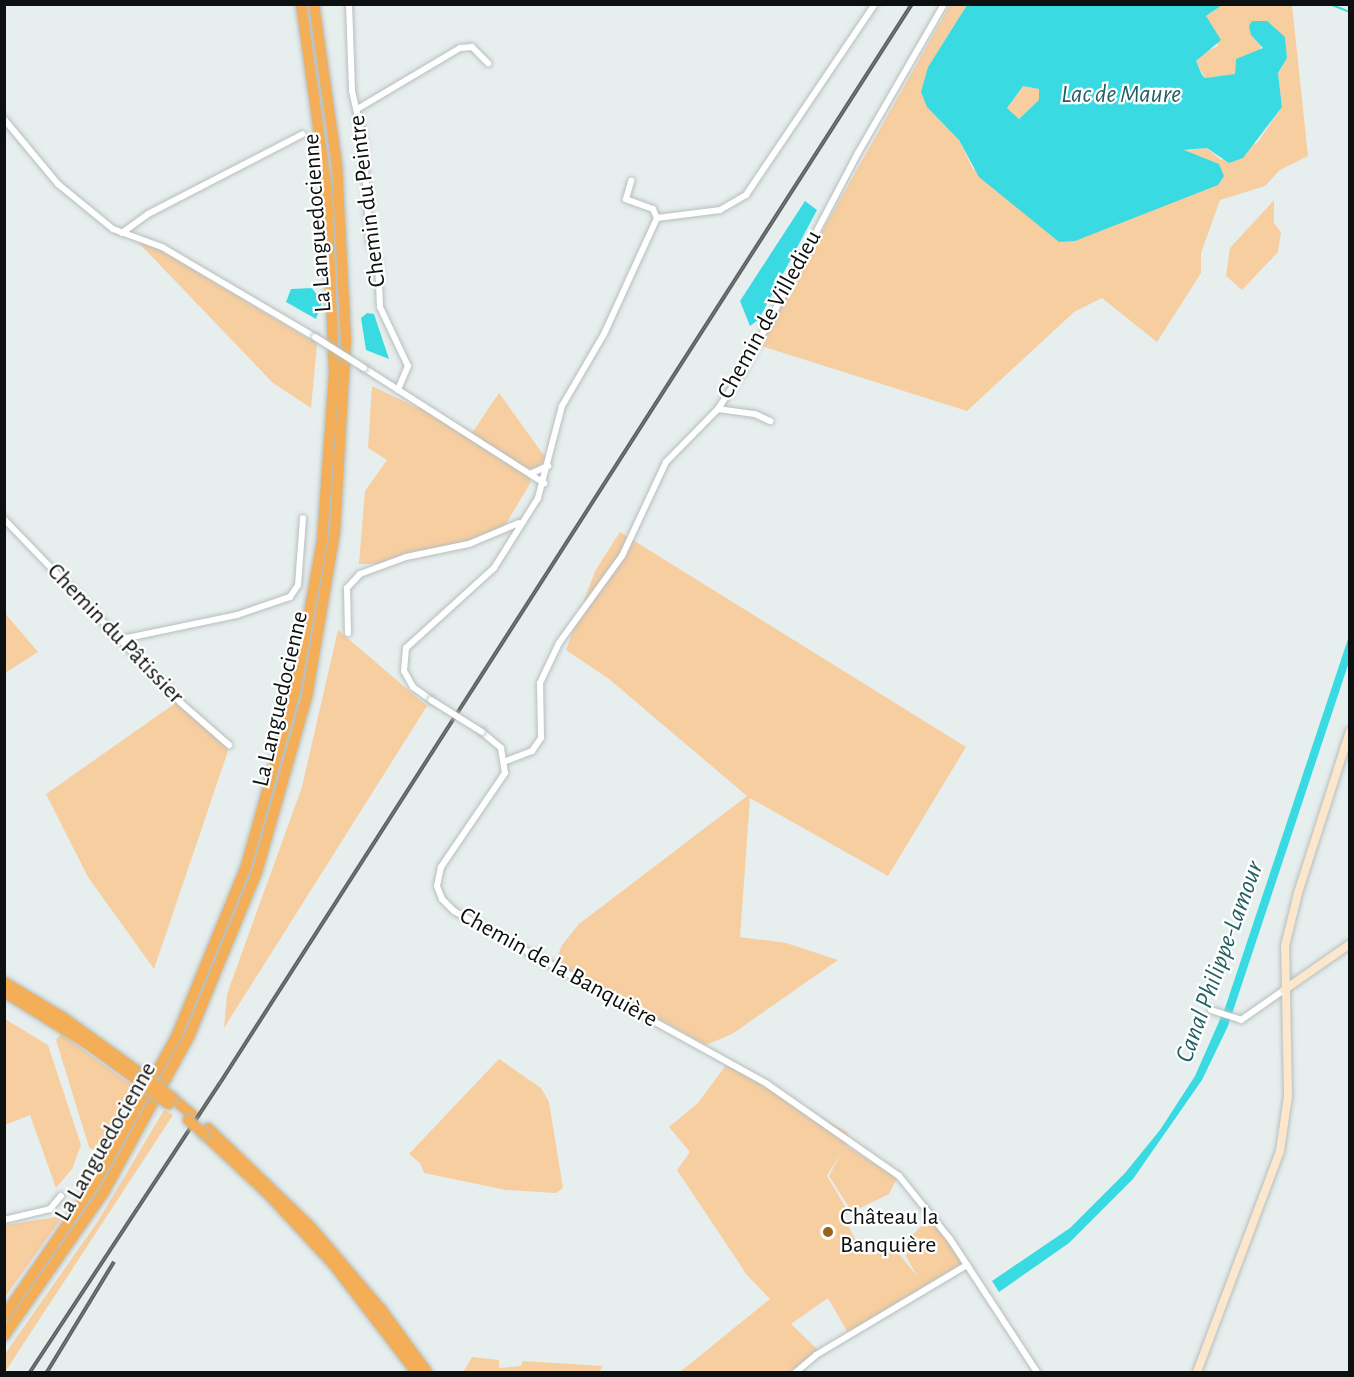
<!DOCTYPE html>
<html>
<head>
<meta charset="utf-8">
<style>
	body { margin:0 }
	#map { position:relative; width:1354px; height:1377px; overflow:hidden; background:#e7eeee; font-family:"Alegreya Sans",sans-serif }
	div>[style] { position:absolute }
	[style*='--x'] { left:calc(var(--x)*1px); top:calc(var(--y)*1px); width:calc(var(--w)*1px); rotate:calc(var(--a)*1deg) }
	.green>* { inset:0; background:#f7cea0 }
	.water>* { inset:0; background:#3adae2 }
	.stream>* { height:1.5px; margin:-0.75px; padding:0 0.75px; transform-origin:0.75px; border-radius:0.75px; background:#3adae2 }
	.roads { filter:drop-shadow(0 0 2px #b6bebe) drop-shadow(0 0 2px #b6bebe) }
	.street>* { height:6px; margin:-3px; padding:0 3px; transform-origin:3px; border-radius:3px; background:#fff }
	.secondary>* { height:8px; margin:-4px; padding:0 4px; transform-origin:4px; border-radius:4px; background:#fce7cd }
	.highway>* { height:10px; margin:-5px; padding:0 5px; transform-origin:5px; border-radius:5px; background:#f4ae57 }
	.rail>* { height:4px; margin-top:-2px; transform-origin:0; background:repeating-linear-gradient(90deg,#fff 0 4.5px,#5d6161 0 9px); box-sizing:border-box; border-block:2px solid #5d6161 }
	.bridges { filter:drop-shadow(0 0 2px #b6bebe) drop-shadow(0 0 2px #b6bebe) }
	.street-bridge>* { height:6px; margin:-3px; padding:0 3px; transform-origin:3px; border-radius:3px; background:#fff }
	.highway-bridge>* { height:10px; margin:-5px; padding:0 5px; transform-origin:5px; border-radius:5px; background:#f4ae57 }
	.dots>* { width:16px; height:16px; translate:-50% -50%; box-sizing:border-box; border:3px solid #fff; border-radius:50% }
	span { translate:-50% -50%; white-space:nowrap; text-align:center; line-height:1.15; -webkit-text-stroke:4.5px #fff; paint-order:stroke }
	.street-label { font-size:24px; color:#0d1010 }
	.poi-label { font-size:24px; color:#0d1010 }
	.left { translate:0 -50%; text-align:left }
	.water-label { font-size:26px; color:#226063; font-style:italic }
	.frame { position:absolute; inset:0; border:6px solid #0d1010; pointer-events:none }
</style>
</head>
<body>
<div id="map">
	<div class="green">
		<div style="clip-path:polygon(950px 5px,967px 5px,928px 67px,927px 106px,959px 140px,973px 169px,1219px 164px,1182px 151px,1207px 148px,1221px 160px,1257px 143px,1282px 107px,1278px 73px,1287px 58px,1285px 37px,1251px 35px,1262px 44px,1259px 52px,1236px 59px,1235px 74px,1205px 78px,1196px 62px,1203px 53px,1218px 46px,1206px 16px,1222px 5px,1292px 5px,1308px 156px,1280px 170px,1265px 186px,1220px 200px,1201px 253px,1201px 273px,1157px 342px,1102px 298px,1074px 312px,967px 411px,758px 345px)"></div>
		<div style="clip-path:polygon(1023px 86px,1039px 89px,1039px 101px,1019px 119px,1007px 108px)"></div>
		<div style="clip-path:polygon(1274px 200px,1274px 223px,1281px 232px,1278px 252px,1242px 290px,1226px 276px,1230px 248px)"></div>
		<div style="clip-path:polygon(135px 239px,154px 246px,317px 344px,311px 408px,273px 383px)"></div>
		<div style="clip-path:polygon(372px 386px,418px 408px,421px 406px,525px 470px,531px 482px,504px 527px,456px 545px,416px 551px,380px 564px,359px 564px,365px 491px,387px 460px,368px 448px)"></div>
		<div style="clip-path:polygon(499px 393px,547px 460px,535px 469px,526px 468px,472px 433px)"></div>
		<div style="clip-path:polygon(620px 532px,966px 747px,888px 876px,750px 798px,740px 937px,786px 943px,838px 960px,732px 1034px,706px 1045px,555px 962px,562px 945px,579px 924px,747px 796px,609px 679px,566px 650px,595px 571px)"></div>
		<div style="clip-path:polygon(4px 612px,38px 652px,5px 673px,4px 673px)"></div>
		<div style="clip-path:polygon(338px 630px,427px 706px,224px 1028px,227px 994px,302px 787px)"></div>
		<div style="clip-path:polygon(177px 702px,229px 748px,154px 969px,88px 877px,46px 794px)"></div>
		<div style="clip-path:polygon(5px 1019px,48px 1045px,81px 1145px,72px 1169px,56px 1188px,30px 1115px,5px 1125px)"></div>
		<div style="clip-path:polygon(61px 1034px,136px 1088px,97px 1153px,89px 1147px,56px 1040px)"></div>
		<div style="clip-path:polygon(499px 1059px,541px 1088px,549px 1102px,563px 1188px,556px 1193px,506px 1190px,424px 1173px,420px 1163px,409px 1154px)"></div>
		<div style="clip-path:polygon(726px 1065px,847px 1132px,851px 1145px,845px 1145px,897px 1178px,889px 1194px,852px 1212px,829px 1176px,841px 1152px,827px 1176px,849px 1213px,843px 1216px,863px 1254px,886px 1238px,917px 1276px,901px 1247px,922px 1225px,938px 1223px,962px 1263px,848px 1333px,828px 1298px,791px 1324px,818px 1350px,790px 1372px,680px 1372px,770px 1299px,747px 1275px,677px 1170px,690px 1152px,669px 1127px,698px 1103px)"></div>
		<div style="clip-path:polygon(164px 1110px,173px 1115px,5px 1372px,5px 1354px,98px 1221px)"></div>
		<div style="clip-path:polygon(63px 1216px,5px 1297px,5px 1225px)"></div>
		<div style="clip-path:polygon(472px 1357px,499px 1360px,499px 1368px,521px 1366px,523px 1361px,603px 1366px,599px 1372px,463px 1372px)"></div>
	</div>
	<div class="water">
		<div style="clip-path:polygon(evenodd,967px 5px,1222px 5px,1206px 16px,1221px 40px,1196px 61px,1202px 75px,1205px 78px,1235px 74px,1236px 59px,1263px 48px,1251px 35px,1249px 26px,1252px 21px,1267px 21px,1285px 37px,1287px 58px,1278px 73px,1282px 107px,1243px 158px,1229px 163px,1207px 148px,1184px 150px,1219px 164px,1224px 176px,1218px 185px,1075px 241px,1059px 242px,979px 177px,959px 140px,927px 107px,921px 92px,928px 67px,967px 5px,1023px 86px,1039px 89px,1039px 100px,1019px 119px,1007px 108px,1023px 86px)"></div>
		<div style="clip-path:polygon(805px 201px,817px 210px,759px 319px,750px 326px,740px 301px)"></div>
		<div style="clip-path:polygon(312px 288px,322px 302px,316px 319px,286px 302px,291px 289px)"></div>
		<div style="clip-path:polygon(367px 313px,374px 314px,389px 359px,366px 350px,361px 318px)"></div>
		<div style="clip-path:polygon(1349px 636px,1349px 662px,1228px 1026px,1202px 1080px,1133px 1179px,1069px 1243px,999px 1292px,992px 1281px,1070px 1228px,1125px 1173px,1160px 1130px,1195px 1076px,1225px 1008px)"></div>
	</div>
	<div class="stream">
		<div style="--x:1330;--y:4;--w:22;--a:22"></div>
	</div>
	<div class="roads">
		<div class="street">
			<div style="--x:349;--y:4;--w:87;--a:88"></div>
			<div style="--x:352;--y:91;--w:49;--a:77.1"></div>
			<div style="--x:363;--y:139;--w:103;--a:86.1"></div>
			<div style="--x:370;--y:242;--w:21;--a:67"></div>
			<div style="--x:378;--y:261;--w:46;--a:87.5"></div>
			<div style="--x:380;--y:307;--w:65;--a:64.6"></div>
			<div style="--x:408;--y:366;--w:26;--a:113"></div>
			<div style="--x:359;--y:108;--w:117;--a:-30.7"></div>
			<div style="--x:460;--y:48;--w:12;--a:-5"></div>
			<div style="--x:472;--y:47;--w:23;--a:45"></div>
			<div style="--x:4;--y:119;--w:85;--a:50.3"></div>
			<div style="--x:58;--y:184;--w:71;--a:39.3"></div>
			<div style="--x:113;--y:229;--w:52;--a:20.2"></div>
			<div style="--x:162;--y:247;--w:178;--a:30.5"></div>
			<div style="--x:657;--y:218;--w:64;--a:-7.2"></div>
			<div style="--x:720;--y:210;--w:30;--a:-30"></div>
			<div style="--x:746;--y:195;--w:230;--a:-56"></div>
			<div style="--x:122;--y:233;--w:32;--a:-36"></div>
			<div style="--x:148;--y:214;--w:174;--a:-27.3"></div>
			<div style="--x:364;--y:368;--w:214;--a:32.6"></div>
			<div style="--x:718;--y:409;--w:37;--a:8"></div>
			<div style="--x:755;--y:414;--w:17;--a:25"></div>
			<div style="--x:530;--y:474;--w:20;--a:-24"></div>
			<div style="--x:4;--y:519;--w:255;--a:46.1"></div>
			<div style="--x:181;--y:703;--w:64;--a:41.2"></div>
			<div style="--x:348;--y:633;--w:45;--a:-91.3"></div>
			<div style="--x:347;--y:588;--w:19;--a:-47"></div>
			<div style="--x:360;--y:574;--w:49;--a:-20.3"></div>
			<div style="--x:406;--y:557;--w:64;--a:-11.7"></div>
			<div style="--x:469;--y:544;--w:54;--a:-22.8"></div>
			<div style="--x:122;--y:639;--w:117;--a:-11.8"></div>
			<div style="--x:237;--y:615;--w:56;--a:-18.8"></div>
			<div style="--x:290;--y:597;--w:14;--a:-56"></div>
			<div style="--x:298;--y:585;--w:67;--a:-85.7"></div>
			<div style="--x:431;--y:700;--w:22;--a:-144"></div>
			<div style="--x:413;--y:687;--w:18;--a:-119"></div>
			<div style="--x:404;--y:671;--w:23;--a:-85"></div>
			<div style="--x:406;--y:648;--w:119;--a:-42.3"></div>
			<div style="--x:494;--y:568;--w:83;--a:-57.8"></div>
			<div style="--x:538;--y:498;--w:95;--a:-75.4"></div>
			<div style="--x:562;--y:406;--w:83;--a:-59.7"></div>
			<div style="--x:604;--y:334;--w:128;--a:-65.4"></div>
			<div style="--x:657;--y:218;--w:10;--a:-114"></div>
			<div style="--x:653;--y:209;--w:29;--a:-160"></div>
			<div style="--x:626;--y:199;--w:19;--a:-74"></div>
			<div style="--x:482;--y:732;--w:25;--a:40"></div>
			<div style="--x:501;--y:748;--w:25;--a:81"></div>
			<div style="--x:505;--y:773;--w:114;--a:124.2"></div>
			<div style="--x:441;--y:867;--w:19;--a:102"></div>
			<div style="--x:437;--y:886;--w:14;--a:69"></div>
			<div style="--x:442;--y:899;--w:17;--a:45"></div>
			<div style="--x:454;--y:911;--w:358;--a:28.9"></div>
			<div style="--x:767;--y:1084;--w:161;--a:34.9"></div>
			<div style="--x:899;--y:1176;--w:81;--a:51"></div>
			<div style="--x:950;--y:1239;--w:159;--a:56.8"></div>
			<div style="--x:506;--y:761;--w:28;--a:-21"></div>
			<div style="--x:532;--y:751;--w:16;--a:-55"></div>
			<div style="--x:541;--y:738;--w:55;--a:-91"></div>
			<div style="--x:540;--y:683;--w:44;--a:-64.6"></div>
			<div style="--x:559;--y:643;--w:107;--a:-54.1"></div>
			<div style="--x:622;--y:556;--w:104;--a:-64.9"></div>
			<div style="--x:666;--y:462;--w:74;--a:-45.5"></div>
			<div style="--x:718;--y:409;--w:45;--a:-56.7"></div>
			<div style="--x:743;--y:371;--w:246;--a:-62.2"></div>
			<div style="--x:858;--y:153;--w:172;--a:-60"></div>
			<div style="--x:1211;--y:1010;--w:32;--a:18"></div>
			<div style="--x:1241;--y:1020;--w:52;--a:-34.9"></div>
			<div style="--x:4;--y:1220;--w:47;--a:-13.4"></div>
			<div style="--x:50;--y:1209;--w:17;--a:-50"></div>
			<div style="--x:796;--y:1372;--w:26;--a:-40"></div>
			<div style="--x:816;--y:1355;--w:176;--a:-30.8"></div>
		</div>
		<div class="secondary">
			<div style="--x:1284;--y:990;--w:80;--a:-34.9"></div>
			<div style="--x:1197;--y:1372;--w:236;--a:-69.4"></div>
			<div style="--x:1280;--y:1151;--w:56;--a:-81.7"></div>
			<div style="--x:1288;--y:1096;--w:150;--a:-91.1"></div>
			<div style="--x:1285;--y:946;--w:55;--a:-76.2"></div>
			<div style="--x:1298;--y:893;--w:170;--a:-72.2"></div>
		</div>
		<div class="highway">
			<div style="--x:4;--y:982;--w:70;--a:31"></div>
			<div style="--x:64;--y:1018;--w:97;--a:35.8"></div>
			<div style="--x:4;--y:992;--w:97;--a:31.9"></div>
			<div style="--x:86;--y:1043;--w:67;--a:35.8"></div>
			<div style="--x:172;--y:1098;--w:26;--a:39"></div>
			<div style="--x:208;--y:1128;--w:141;--a:43.9"></div>
			<div style="--x:310;--y:1226;--w:109;--a:49.5"></div>
			<div style="--x:381;--y:1309;--w:78;--a:53.9"></div>
			<div style="--x:204;--y:1134;--w:89;--a:43.2"></div>
			<div style="--x:269;--y:1195;--w:94;--a:47.2"></div>
			<div style="--x:333;--y:1264;--w:136;--a:52.5"></div>
			<div style="--x:4;--y:1316;--w:159;--a:-55.5"></div>
			<div style="--x:94;--y:1185;--w:169;--a:-61"></div>
			<div style="--x:176;--y:1037;--w:185;--a:-67.7"></div>
			<div style="--x:246;--y:866;--w:181;--a:-74.3"></div>
			<div style="--x:295;--y:692;--w:153;--a:-79.9"></div>
			<div style="--x:322;--y:541;--w:167;--a:-85.9"></div>
			<div style="--x:334;--y:374;--w:183;--a:-92.2"></div>
			<div style="--x:327;--y:191;--w:189;--a:-97.9"></div>
			<div style="--x:4;--y:1336;--w:175;--a:-55.2"></div>
			<div style="--x:104;--y:1192;--w:177;--a:-61.3"></div>
			<div style="--x:189;--y:1037;--w:178;--a:-67.6"></div>
			<div style="--x:257;--y:872;--w:182;--a:-74.1"></div>
			<div style="--x:307;--y:697;--w:168;--a:-80.4"></div>
			<div style="--x:335;--y:531;--w:190;--a:-86.7"></div>
			<div style="--x:346;--y:341;--w:176;--a:-92.9"></div>
			<div style="--x:337;--y:165;--w:163;--a:-98.1"></div>
		</div>
	</div>
	<div class="rail">
		<div style="--x:30;--y:1372;--w:346;--a:-56.7"></div>
		<div style="--x:220;--y:1083;--w:1282;--a:-57.33"></div>
		<div style="--x:47;--y:1372;--w:129;--a:-58.7"></div>
	</div>
	<div class="bridges">
		<div class="street-bridge">
			<div style="--x:315;--y:337;--w:58;--a:32.3"></div>
			<div style="--x:431;--y:700;--w:60;--a:32.1"></div>
		</div>
		<div class="highway-bridge">
			<div style="--x:143;--y:1075;--w:37;--a:38"></div>
			<div style="--x:140;--y:1082;--w:36;--a:38"></div>
			<div style="--x:188;--y:1120;--w:21;--a:41"></div>
		</div>
	</div>
	<div class="dots">
		<div style="left:828px;top:1232px;background:#98631a"></div>
	</div>
	<div class="street-label">
		<span style="left:368px;top:201px;rotate:-97deg">Chemin du Peintre</span>
		<span style="left:318px;top:223px;rotate:-94deg">La Languedocienne</span>
		<span style="left:770px;top:315px;rotate:-61deg">Chemin de Villedieu</span>
		<span style="left:115px;top:634px;rotate:46deg">Chemin du Pâtissier</span>
		<span style="left:281px;top:699px;rotate:-77deg">La Languedocienne</span>
		<span style="left:558px;top:968px;rotate:29deg">Chemin de la Banquière</span>
		<span style="left:106px;top:1142px;rotate:-60deg">La Languedocienne</span>
	</div>
	<div class="poi-label">
		<span class="left" style="left:840px;top:1232px">Château la<br>Banquière</span>
	</div>
	<div class="water-label">
		<span style="left:1121px;top:95px">Lac de Maure</span>
		<span style="left:1220px;top:962px;rotate:-70deg">Canal Philippe-Lamour</span>
	</div>
	<div class="frame"></div>
</div>
</body>
</html>
